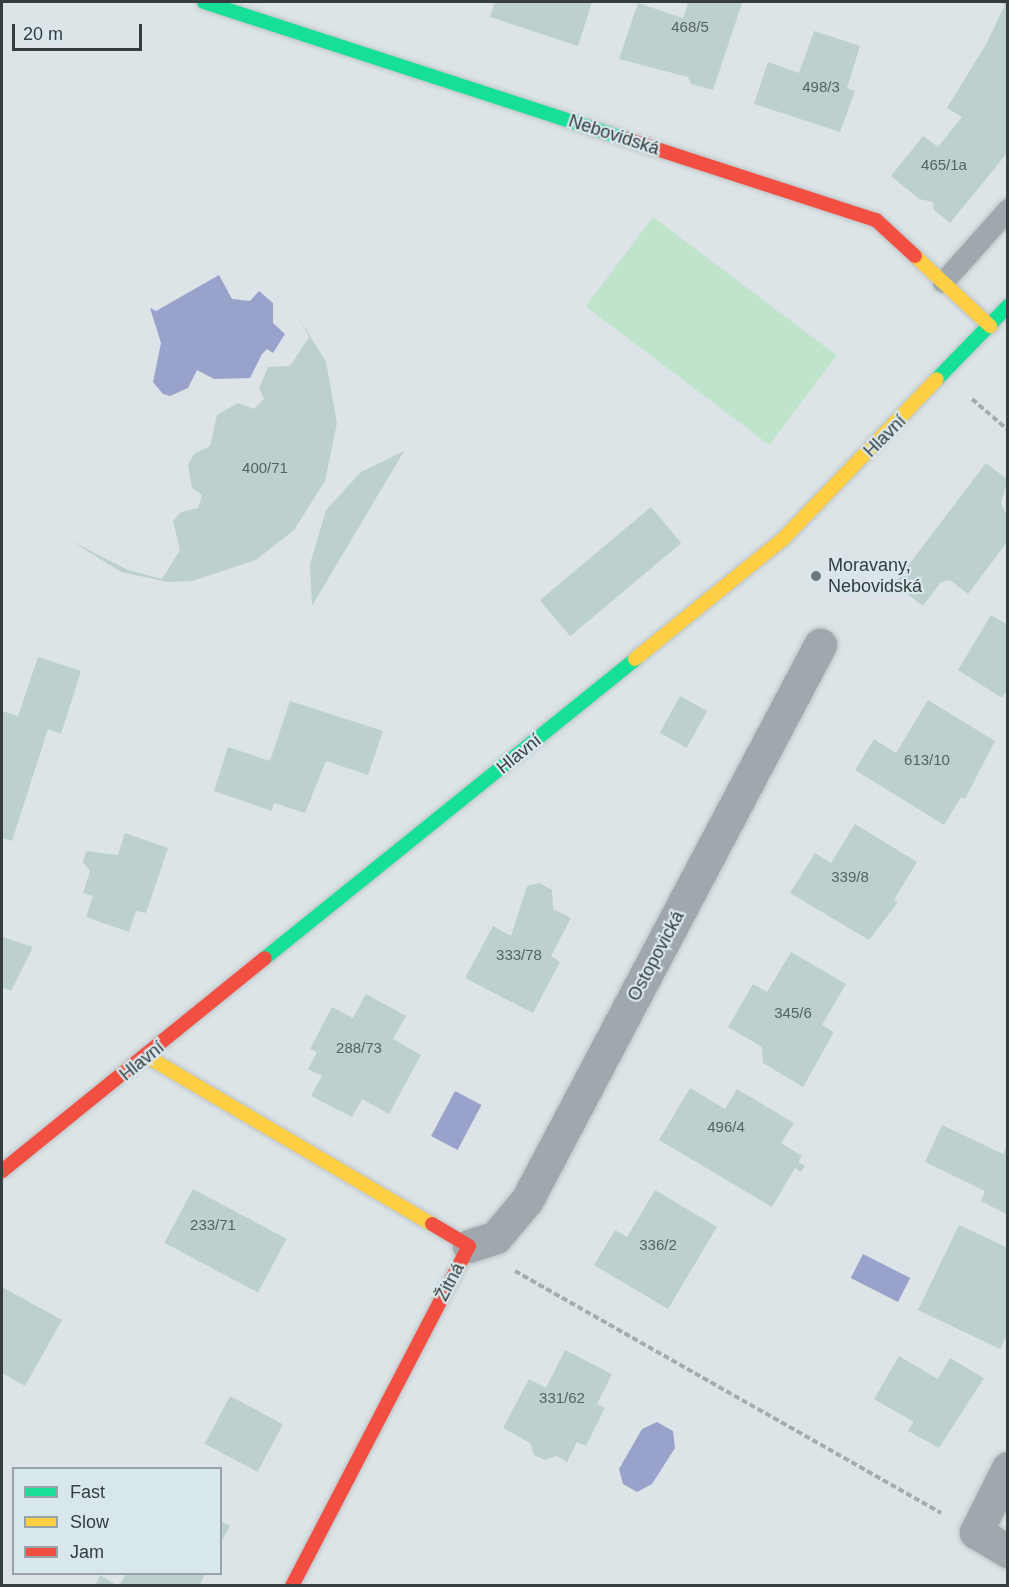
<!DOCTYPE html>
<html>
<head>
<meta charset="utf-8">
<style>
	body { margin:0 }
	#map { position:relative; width:1009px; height:1587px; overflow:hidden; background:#dce4e7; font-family:Arial,sans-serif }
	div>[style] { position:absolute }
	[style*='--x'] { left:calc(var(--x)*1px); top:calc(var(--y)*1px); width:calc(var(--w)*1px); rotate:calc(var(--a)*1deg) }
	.green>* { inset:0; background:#c0e3cb; transform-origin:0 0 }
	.water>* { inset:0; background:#98a2ca; transform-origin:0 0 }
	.building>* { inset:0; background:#bcd0ce; transform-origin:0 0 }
	.path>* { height:4px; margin-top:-2px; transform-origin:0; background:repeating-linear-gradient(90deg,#a5acb0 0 6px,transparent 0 9px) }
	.roads { filter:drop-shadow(0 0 2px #bcc2c4) drop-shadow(0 0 2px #bcc2c4) }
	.lane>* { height:21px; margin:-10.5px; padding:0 10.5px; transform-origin:10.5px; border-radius:10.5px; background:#a0a8ad }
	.street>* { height:33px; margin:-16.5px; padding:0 16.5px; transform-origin:16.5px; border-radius:16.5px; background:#a0a8ad }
	.fast>* { height:14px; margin:-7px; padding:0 7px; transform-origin:7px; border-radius:7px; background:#16e098 }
	.slow>* { height:14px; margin:-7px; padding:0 7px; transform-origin:7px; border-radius:7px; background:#ffcf43 }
	.jam>* { height:14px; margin:-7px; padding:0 7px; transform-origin:7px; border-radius:7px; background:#f24e42 }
	.dots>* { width:16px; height:16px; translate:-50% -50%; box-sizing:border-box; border:3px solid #d8e7eb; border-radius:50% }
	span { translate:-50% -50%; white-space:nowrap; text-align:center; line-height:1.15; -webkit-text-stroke:4.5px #d8e7eb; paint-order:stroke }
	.number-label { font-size:15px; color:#586262 }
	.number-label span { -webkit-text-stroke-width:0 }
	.street-label { font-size:18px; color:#363d3e }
	.poi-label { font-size:18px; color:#363d3e }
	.left { translate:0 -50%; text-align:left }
	.frame { position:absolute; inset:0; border:3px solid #363d3e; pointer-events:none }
	.legend { position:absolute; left:12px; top:1467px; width:210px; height:108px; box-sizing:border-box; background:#d8e7eb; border:2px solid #97a3a6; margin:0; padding:8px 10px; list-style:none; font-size:18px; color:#363d3e }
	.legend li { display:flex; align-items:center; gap:12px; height:30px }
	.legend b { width:30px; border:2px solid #97a3a6 }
	.scale { position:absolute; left:12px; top:24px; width:130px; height:27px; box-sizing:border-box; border:3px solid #363d3e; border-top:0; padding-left:8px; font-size:18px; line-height:21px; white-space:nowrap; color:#363d3e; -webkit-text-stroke:4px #d8e7eb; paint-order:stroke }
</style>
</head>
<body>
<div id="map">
	<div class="green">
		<div style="left:653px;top:217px;width:230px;height:112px;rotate:37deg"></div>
	</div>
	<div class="water">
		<div style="clip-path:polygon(219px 275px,232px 299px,250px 301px,259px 291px,273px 303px,273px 323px,285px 334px,273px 353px,267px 349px,262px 354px,250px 378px,214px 379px,197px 370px,188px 388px,170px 396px,163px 394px,153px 382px,161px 343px,150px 308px,156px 311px)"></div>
		<div style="left:455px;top:1091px;width:30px;height:51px;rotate:28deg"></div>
		<div style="left:863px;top:1254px;width:53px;height:27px;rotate:27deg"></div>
		<div style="clip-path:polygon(657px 1422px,673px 1431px,675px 1448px,652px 1484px,637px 1492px,623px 1484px,619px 1469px,642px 1429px)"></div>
	</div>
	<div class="building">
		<div style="clip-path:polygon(495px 2px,592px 2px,578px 46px,490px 17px)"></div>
		<div style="clip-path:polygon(682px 2px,742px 3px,713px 90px,691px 84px,688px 77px,619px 59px,638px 3px,683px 18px,688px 4px)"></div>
		<div style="clip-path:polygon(999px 2px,1008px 2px,1008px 152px,950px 223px,934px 210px,933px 202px,919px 199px,891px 176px,923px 136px,938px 147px,962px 117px,947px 108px,986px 44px,1005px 5px)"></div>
		<div style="clip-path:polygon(814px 31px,860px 46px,847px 88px,855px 91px,840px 132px,754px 104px,768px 62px,799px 73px)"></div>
		<div style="clip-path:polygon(299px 318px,326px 362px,337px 423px,325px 481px,294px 530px,256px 560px,192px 581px,168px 582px,121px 572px,71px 541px,128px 570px,162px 579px,180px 550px,173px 521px,181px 512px,198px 508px,202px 495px,192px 488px,188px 465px,194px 454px,210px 446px,217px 415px,238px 403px,254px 409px,264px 399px,259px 388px,268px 367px,290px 366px,309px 337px)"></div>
		<div style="clip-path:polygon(404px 451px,312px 606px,310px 564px,326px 510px,361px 472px)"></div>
		<div style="clip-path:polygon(986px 463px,1008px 480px,1001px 503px,1008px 517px,1008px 541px,968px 594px,950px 580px,941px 582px,923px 606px,894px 584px)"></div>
		<div style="left:651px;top:507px;width:47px;height:145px;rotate:50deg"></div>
		<div style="clip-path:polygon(991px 615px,1008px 625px,1008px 689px,1002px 698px,958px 670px)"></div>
		<div style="clip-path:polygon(38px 657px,81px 671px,61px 734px,48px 729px,12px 841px,2px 838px,2px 711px,18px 716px)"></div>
		<div style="left:680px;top:696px;width:31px;height:42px;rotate:29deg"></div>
		<div style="clip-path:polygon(928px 700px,995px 741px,965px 799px,961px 797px,944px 825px,855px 770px,874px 739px,896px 753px)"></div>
		<div style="clip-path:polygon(290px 701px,383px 731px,368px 775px,326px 761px,305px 813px,274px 803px,272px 811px,214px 791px,228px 747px,270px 761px)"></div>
		<div style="clip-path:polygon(855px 824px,917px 862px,894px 900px,898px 902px,869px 940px,790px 893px,815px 853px,831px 863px)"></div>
		<div style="clip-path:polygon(125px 833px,168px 848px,146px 913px,136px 911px,129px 932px,86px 917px,93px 896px,83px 893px,90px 871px,83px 862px,86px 851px,118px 855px)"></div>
		<div style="clip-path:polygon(539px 883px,552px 890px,553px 909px,571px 918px,551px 956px,560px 962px,533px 1013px,465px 978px,493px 926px,511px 936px,527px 886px)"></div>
		<div style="clip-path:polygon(2px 937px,33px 947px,11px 991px,2px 987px)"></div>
		<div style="clip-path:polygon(791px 952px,846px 984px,822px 1025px,834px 1032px,803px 1087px,763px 1063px,762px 1047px,728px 1027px,753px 984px,767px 992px)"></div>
		<div style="clip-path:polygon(366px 994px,406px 1016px,393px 1039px,421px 1055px,389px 1114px,362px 1099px,352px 1117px,311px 1096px,322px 1076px,308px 1069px,317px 1052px,310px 1049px,332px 1007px,353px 1018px)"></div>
		<div style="clip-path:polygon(690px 1088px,725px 1109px,737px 1089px,794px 1123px,781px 1143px,802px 1156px,798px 1162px,805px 1166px,801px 1172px,795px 1168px,772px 1207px,659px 1140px)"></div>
		<div style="clip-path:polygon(942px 1125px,1003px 1154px,1008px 1144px,1008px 1215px,981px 1201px,985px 1191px,925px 1162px)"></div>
		<div style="left:193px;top:1189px;width:106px;height:61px;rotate:28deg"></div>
		<div style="clip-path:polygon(655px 1190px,717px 1227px,668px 1309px,594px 1265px,615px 1230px,627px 1237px)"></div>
		<div style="clip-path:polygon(959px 1225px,1008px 1248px,1008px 1333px,1000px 1349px,918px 1310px)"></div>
		<div style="clip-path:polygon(2px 1287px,62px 1320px,25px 1386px,2px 1373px)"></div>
		<div style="clip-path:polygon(565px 1350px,612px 1374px,597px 1404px,605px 1408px,586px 1446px,577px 1442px,567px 1462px,557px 1456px,545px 1460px,534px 1455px,530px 1443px,503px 1428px,529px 1379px,546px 1388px)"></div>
		<div style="clip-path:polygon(899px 1356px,938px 1379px,950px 1358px,984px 1378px,939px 1448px,908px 1431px,914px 1422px,874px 1399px)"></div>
		<div style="left:230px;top:1396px;width:60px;height:54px;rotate:28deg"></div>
		<div style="clip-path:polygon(220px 1521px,230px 1526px,220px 1544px)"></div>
		<div style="clip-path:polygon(126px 1574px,205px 1574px,199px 1586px,119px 1586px)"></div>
		<div style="clip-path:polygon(100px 1575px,118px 1586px,95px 1586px)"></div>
	</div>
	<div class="path">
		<div style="--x:972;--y:399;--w:48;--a:40.7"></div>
		<div style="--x:515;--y:1271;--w:490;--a:29.6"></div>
	</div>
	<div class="roads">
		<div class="lane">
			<div style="--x:943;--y:282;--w:98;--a:-48.3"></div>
		</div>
		<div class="street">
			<div style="--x:469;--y:1246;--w:28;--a:-18"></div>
			<div style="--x:496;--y:1237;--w:48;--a:-50"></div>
			<div style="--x:527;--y:1200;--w:628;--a:-62.17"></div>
			<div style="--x:1008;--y:1468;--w:72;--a:116.6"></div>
			<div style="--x:976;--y:1532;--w:37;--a:31"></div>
		</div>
		<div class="fast">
			<div style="--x:204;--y:2;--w:444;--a:18"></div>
			<div style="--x:937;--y:379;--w:102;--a:-45.8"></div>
			<div style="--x:265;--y:958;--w:476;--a:-38.9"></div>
		</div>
		<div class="slow">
			<div style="--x:915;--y:256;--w:103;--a:43"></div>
			<div style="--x:635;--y:659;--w:189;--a:-39"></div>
			<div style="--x:782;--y:540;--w:223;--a:-46.1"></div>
			<div style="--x:148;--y:1057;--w:329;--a:30.5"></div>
		</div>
		<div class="jam">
			<div style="--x:626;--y:139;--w:263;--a:18"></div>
			<div style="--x:876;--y:220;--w:53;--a:42.7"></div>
			<div style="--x:2;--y:1171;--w:338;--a:-39"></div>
			<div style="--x:292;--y:1586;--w:383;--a:-62.5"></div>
			<div style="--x:469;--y:1246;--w:43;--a:-149.3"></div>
		</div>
	</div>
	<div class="dots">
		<div style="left:816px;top:576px;background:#707779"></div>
	</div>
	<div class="number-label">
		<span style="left:690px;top:27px">468/5</span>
		<span style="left:821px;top:87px">498/3</span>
		<span style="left:944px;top:165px">465/1a</span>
		<span style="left:265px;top:468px">400/71</span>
		<span style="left:927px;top:760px">613/10</span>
		<span style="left:850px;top:877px">339/8</span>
		<span style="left:519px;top:955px">333/78</span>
		<span style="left:793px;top:1013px">345/6</span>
		<span style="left:359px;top:1048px">288/73</span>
		<span style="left:726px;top:1127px">496/4</span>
		<span style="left:213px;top:1225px">233/71</span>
		<span style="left:658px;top:1245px">336/2</span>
		<span style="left:562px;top:1398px">331/62</span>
	</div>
	<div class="street-label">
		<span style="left:614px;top:135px;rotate:18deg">Nebovidská</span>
		<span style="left:885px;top:436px;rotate:-45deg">Hlavní</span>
		<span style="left:519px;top:754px;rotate:-39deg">Hlavní</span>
		<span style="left:656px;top:956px;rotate:-62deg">Ostopovická</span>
		<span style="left:142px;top:1061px;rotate:-39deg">Hlavní</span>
		<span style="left:450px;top:1282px;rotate:-62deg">Žitná</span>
	</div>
	<div class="poi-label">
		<span class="left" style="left:828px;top:576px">Moravany,<br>Nebovidská</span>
	</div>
	<div class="frame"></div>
	<ul class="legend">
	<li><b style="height:8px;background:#16e098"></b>Fast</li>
	<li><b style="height:8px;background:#ffcf43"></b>Slow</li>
	<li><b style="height:8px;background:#f24e42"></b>Jam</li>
	</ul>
	<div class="scale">20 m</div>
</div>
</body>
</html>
